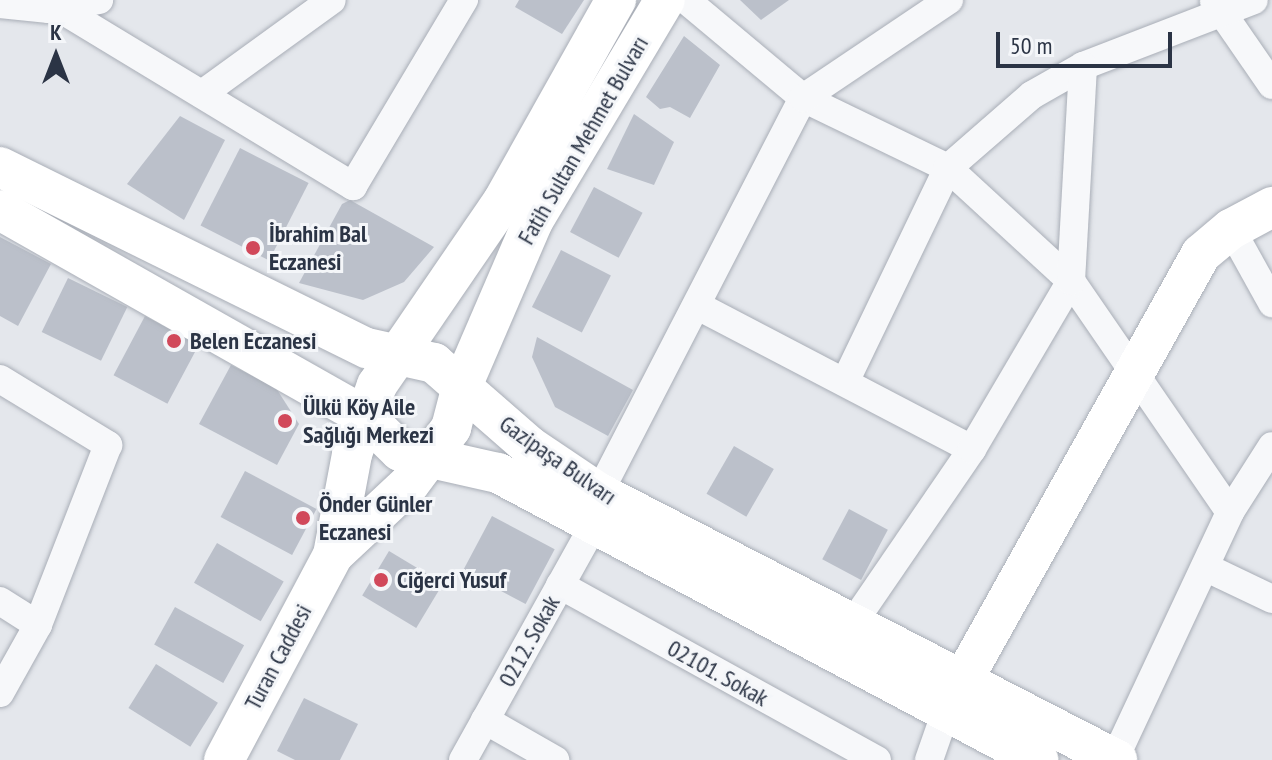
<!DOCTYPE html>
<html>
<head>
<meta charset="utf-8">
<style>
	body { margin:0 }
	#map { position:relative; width:1272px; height:760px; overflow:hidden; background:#e4e7ec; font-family:"PT Sans Narrow",sans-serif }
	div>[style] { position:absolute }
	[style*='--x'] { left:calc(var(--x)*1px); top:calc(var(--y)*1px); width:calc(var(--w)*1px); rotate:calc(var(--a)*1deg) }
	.building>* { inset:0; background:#bbc0ca; transform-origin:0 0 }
	.roads { filter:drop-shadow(0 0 2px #a9aeb7) drop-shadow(0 0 2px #a9aeb7) }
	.street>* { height:28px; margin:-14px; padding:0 14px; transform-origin:14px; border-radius:14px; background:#f7f8fa }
	.secondary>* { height:40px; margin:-20px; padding:0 20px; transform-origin:20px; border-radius:20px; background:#fff }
	.dots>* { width:22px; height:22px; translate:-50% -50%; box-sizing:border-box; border:4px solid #f4f6f9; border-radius:50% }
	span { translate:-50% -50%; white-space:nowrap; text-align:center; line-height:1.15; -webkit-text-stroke:6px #f4f6f9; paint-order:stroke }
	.street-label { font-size:24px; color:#2b3445 }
	.poi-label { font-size:24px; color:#2b3445; font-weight:700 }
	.left { translate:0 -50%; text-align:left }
	.north { position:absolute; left:16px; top:16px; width:80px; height:80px; -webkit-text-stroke:6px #f4f6f9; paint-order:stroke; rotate:0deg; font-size:22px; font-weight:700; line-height:32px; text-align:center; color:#2b3445 }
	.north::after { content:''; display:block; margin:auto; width:28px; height:36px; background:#2b3445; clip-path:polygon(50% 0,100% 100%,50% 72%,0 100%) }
	.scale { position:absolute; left:996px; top:32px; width:176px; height:36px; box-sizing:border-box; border:4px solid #2b3445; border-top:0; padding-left:10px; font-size:24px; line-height:28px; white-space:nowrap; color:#2b3445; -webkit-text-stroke:6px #f4f6f9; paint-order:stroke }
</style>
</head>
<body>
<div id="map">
	<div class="building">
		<div style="clip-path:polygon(519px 0,584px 0,562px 34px,515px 7px)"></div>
		<div style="clip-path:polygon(740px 0,789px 0,761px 20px)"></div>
		<div style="clip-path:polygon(684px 36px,720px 65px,690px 118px,670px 107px,660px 109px,646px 97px)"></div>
		<div style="clip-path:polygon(634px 114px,674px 142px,654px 185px,607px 169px)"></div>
		<div style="clip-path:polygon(180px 116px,225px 140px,184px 220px,127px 184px)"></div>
		<div style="left:240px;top:148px;width:77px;height:87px;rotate:27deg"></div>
		<div style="left:594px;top:187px;width:55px;height:51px;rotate:28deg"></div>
		<div style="clip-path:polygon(350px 200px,434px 247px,404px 282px,363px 300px,299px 283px,342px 204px)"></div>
		<div style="clip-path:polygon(0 237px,51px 264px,18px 326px,0 316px)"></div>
		<div style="left:561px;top:250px;width:56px;height:64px;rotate:27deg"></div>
		<div style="left:68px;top:278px;width:66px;height:60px;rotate:26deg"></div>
		<div style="left:145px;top:316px;width:61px;height:67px;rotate:28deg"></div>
		<div style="clip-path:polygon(537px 337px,633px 390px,608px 436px,555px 407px,532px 357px)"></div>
		<div style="clip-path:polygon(231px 365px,276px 388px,299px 424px,277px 465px,199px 424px)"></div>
		<div style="left:734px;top:446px;width:46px;height:55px;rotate:30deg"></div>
		<div style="left:245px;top:471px;width:81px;height:52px;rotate:28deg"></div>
		<div style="left:849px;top:509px;width:44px;height:57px;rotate:28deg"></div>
		<div style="left:492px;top:516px;width:71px;height:62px;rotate:28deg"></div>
		<div style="left:217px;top:543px;width:77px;height:46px;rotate:30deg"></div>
		<div style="left:389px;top:551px;width:63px;height:52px;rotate:31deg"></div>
		<div style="left:175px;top:607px;width:79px;height:43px;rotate:29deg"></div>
		<div style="left:156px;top:664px;width:73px;height:52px;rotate:32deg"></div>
		<div style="clip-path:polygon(304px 698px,358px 724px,340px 760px,295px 760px,277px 751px)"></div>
	</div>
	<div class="roads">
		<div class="street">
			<div style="--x:686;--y:0;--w:153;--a:39.9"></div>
			<div style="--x:803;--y:98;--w:161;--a:25.8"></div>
			<div style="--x:948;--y:168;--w:167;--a:42.6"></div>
			<div style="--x:1071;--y:281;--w:280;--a:55.5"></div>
			<div style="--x:1214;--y:1;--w:102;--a:55.4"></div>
			<div style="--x:0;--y:4;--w:49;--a:5.8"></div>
			<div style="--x:49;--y:9;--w:51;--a:-10.2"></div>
			<div style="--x:59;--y:8;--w:344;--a:31.2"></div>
			<div style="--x:353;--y:186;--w:217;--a:-59.2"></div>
			<div style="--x:202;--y:94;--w:160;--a:-35.9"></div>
			<div style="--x:1231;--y:229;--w:85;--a:61"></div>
			<div style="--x:698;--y:306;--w:309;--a:27.6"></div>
			<div style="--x:0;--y:379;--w:127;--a:31.4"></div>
			<div style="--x:108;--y:445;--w:193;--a:111.3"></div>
			<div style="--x:38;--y:625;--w:78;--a:119.2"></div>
			<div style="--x:845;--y:382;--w:237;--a:-64.3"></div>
			<div style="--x:948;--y:168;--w:111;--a:-41"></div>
			<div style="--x:1032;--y:95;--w:59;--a:-29.6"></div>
			<div style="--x:1083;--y:66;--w:183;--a:-21.1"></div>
			<div style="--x:599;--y:493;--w:445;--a:-62.7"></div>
			<div style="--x:803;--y:98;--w:176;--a:-33.9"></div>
			<div style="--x:1205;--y:567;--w:74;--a:25.5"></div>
			<div style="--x:560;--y:585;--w:362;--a:28.9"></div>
			<div style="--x:0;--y:601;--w:45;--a:32.3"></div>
			<div style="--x:853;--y:623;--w:211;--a:-55.6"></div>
			<div style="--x:972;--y:449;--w:195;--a:-59.5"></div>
			<div style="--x:1071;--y:281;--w:215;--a:-86.8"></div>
			<div style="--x:485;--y:720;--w:81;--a:29.7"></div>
			<div style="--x:1115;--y:758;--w:272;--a:-64.9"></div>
			<div style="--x:1230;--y:512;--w:78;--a:-57.5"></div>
			<div style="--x:463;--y:760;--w:271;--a:-60.9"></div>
			<div style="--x:929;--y:760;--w:49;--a:-70.8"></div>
		</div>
		<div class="secondary">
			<div style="--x:0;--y:167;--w:409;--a:26.3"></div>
			<div style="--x:367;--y:348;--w:69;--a:12.6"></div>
			<div style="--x:434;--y:363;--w:126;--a:41.1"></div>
			<div style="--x:529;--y:446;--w:84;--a:33.9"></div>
			<div style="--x:599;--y:493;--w:583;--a:27.27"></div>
			<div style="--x:0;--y:210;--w:418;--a:29.5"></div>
			<div style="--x:364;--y:416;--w:50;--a:44.2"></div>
			<div style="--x:400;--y:451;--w:100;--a:12.7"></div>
			<div style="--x:498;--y:473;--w:612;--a:27.99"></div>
			<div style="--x:333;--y:555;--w:105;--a:-43.1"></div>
			<div style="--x:410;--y:483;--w:69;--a:-53.3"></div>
			<div style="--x:451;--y:428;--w:43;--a:-75.3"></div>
			<div style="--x:462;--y:386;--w:180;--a:-66.7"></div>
			<div style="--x:533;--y:221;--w:257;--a:-59.2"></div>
			<div style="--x:950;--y:703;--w:514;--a:-60.79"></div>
			<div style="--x:1201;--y:254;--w:39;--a:-40"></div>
			<div style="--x:1231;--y:229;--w:47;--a:-28.2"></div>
			<div style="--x:224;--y:760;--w:232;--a:-62"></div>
			<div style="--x:333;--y:555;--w:103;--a:-79.3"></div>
			<div style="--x:352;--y:454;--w:73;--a:-70.1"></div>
			<div style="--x:377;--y:385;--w:223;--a:-55.6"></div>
			<div style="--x:503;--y:201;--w:231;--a:-60.7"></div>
		</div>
	</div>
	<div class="dots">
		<div style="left:253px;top:248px;background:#d1495b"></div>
		<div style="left:174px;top:341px;background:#d1495b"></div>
		<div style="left:285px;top:421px;background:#d1495b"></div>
		<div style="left:303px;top:518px;background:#d1495b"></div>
		<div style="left:381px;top:580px;background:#d1495b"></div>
	</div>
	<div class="street-label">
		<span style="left:583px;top:140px;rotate:-60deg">Fatih Sultan Mehmet Bulvarı</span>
		<span style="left:558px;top:460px;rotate:35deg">Gazipaşa Bulvarı</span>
		<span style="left:529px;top:641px;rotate:-61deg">0212. Sokak</span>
		<span style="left:278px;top:657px;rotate:-62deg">Turan Caddesi</span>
		<span style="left:718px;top:673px;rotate:29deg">02101. Sokak</span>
	</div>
	<div class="poi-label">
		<span class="left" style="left:269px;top:248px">İbrahim Bal<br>Eczanesi</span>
		<span class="left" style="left:190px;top:341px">Belen Eczanesi</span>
		<span class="left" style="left:303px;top:421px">Ülkü Köy Aile<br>Sağlığı Merkezi</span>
		<span class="left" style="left:319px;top:518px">Önder Günler<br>Eczanesi</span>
		<span class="left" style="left:397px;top:580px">Ciğerci Yusuf</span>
	</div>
	<div class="north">K</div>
	<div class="scale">50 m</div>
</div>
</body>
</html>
